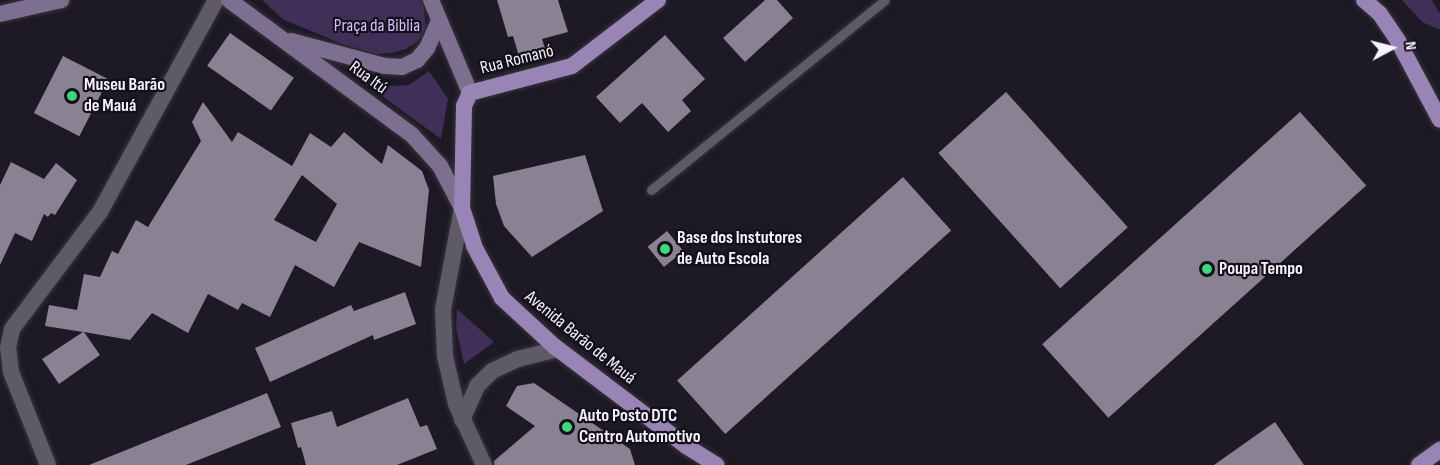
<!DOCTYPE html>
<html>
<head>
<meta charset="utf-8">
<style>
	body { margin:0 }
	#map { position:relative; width:1440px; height:465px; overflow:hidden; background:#1d1925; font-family:"Sofia Sans Condensed",sans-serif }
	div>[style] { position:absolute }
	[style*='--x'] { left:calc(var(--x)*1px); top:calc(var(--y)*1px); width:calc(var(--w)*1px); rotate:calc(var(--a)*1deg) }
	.green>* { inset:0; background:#402f57 }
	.building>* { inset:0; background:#888292; transform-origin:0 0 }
	.roads { filter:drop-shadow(0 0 2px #38343e) drop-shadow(0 0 2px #38343e) }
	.service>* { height:9px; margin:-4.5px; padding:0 4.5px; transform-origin:4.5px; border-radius:4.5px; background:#5f5a68 }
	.minor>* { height:16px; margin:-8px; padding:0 8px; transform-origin:8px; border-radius:8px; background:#5f5a68 }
	.tertiary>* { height:16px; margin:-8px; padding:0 8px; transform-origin:8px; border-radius:8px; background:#5f5a68 }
	.secondary>* { height:16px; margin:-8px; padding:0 8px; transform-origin:8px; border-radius:8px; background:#7c6f8f }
	.primary>* { height:16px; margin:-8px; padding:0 8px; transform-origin:8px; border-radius:8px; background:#9885b6 }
	.dots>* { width:16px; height:16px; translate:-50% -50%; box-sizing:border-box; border:3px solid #14101b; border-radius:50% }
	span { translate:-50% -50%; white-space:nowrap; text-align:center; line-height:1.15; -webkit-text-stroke:4.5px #14101b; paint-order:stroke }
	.park-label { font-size:18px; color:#d7bdfe }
	.street-label { font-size:18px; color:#f6f3fc }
	.poi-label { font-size:18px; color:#f6f3fc; font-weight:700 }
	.left { translate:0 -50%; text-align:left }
	.north { position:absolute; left:1362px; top:18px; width:60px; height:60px; -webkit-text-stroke:4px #14101b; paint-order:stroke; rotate:83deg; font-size:16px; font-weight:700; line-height:24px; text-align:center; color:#f6f3fc }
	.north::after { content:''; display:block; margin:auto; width:21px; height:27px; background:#f6f3fc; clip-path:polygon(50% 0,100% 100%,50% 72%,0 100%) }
</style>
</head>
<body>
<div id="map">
	<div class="green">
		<div style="clip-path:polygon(262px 0,423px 0,426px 28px,418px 41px,406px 49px,391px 53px,376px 54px,345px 45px,284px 20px)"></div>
		<div style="clip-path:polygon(1402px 0,1432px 0,1440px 14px,1440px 30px,1422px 22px)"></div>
		<div style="clip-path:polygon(429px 71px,448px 99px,441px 139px,353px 75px,390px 86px,409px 85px)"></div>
		<div style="clip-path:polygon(457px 309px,494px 342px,464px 364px,456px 328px)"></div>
	</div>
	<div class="building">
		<div style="clip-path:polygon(497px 0,558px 0,568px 32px,542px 39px,547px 55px,521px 63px,513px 36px,508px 37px)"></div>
		<div style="clip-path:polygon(765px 0,777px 0,793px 18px,745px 62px,723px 38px)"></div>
		<div style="left:230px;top:33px;width:78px;height:40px;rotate:35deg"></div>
		<div style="clip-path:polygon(665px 35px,705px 79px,682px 100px,691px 111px,668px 132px,642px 103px,620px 123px,596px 97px)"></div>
		<div style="left:63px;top:56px;width:51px;height:64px;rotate:27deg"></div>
		<div style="left:1006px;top:92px;width:182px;height:91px;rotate:48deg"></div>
		<div style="clip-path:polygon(evenodd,203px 102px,232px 142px,238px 132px,292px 166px,310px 133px,331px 147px,344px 132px,382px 164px,388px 145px,422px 171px,429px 190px,421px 267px,359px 242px,334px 287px,295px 265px,270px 317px,242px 303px,238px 310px,208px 294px,188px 333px,152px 313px,130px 340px,84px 332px,100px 355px,59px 384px,42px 359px,83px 332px,45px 326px,49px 305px,77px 310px,84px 274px,100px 277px,112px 251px,118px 254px,136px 220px,148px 227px,201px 141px,192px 122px,203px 102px,302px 175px,337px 204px,316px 242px,274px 220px,302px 175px)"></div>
		<div style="left:1300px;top:112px;width:99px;height:347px;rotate:48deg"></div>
		<div style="clip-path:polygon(585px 155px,603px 211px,532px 257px,504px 226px,496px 204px,493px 176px)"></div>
		<div style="clip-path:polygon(11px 162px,44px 179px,56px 163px,77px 180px,55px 215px,51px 213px,48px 217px,44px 214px,32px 241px,15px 233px,0 265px,0 185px)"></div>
		<div style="left:903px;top:177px;width:72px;height:304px;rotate:48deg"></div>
		<div style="left:667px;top:231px;width:26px;height:25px;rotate:51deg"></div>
		<div style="clip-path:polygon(405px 292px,416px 324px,374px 340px,373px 335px,270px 382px,255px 348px,351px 305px,354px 311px)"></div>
		<div style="clip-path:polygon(534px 383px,630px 449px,635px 465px,494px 465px,494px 461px,535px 426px,506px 406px,517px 386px)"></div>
		<div style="clip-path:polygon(267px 393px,281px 427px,186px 465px,89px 465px)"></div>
		<div style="clip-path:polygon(408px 398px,420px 427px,427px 425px,437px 449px,397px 465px,306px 465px,301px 447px,298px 448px,291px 423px,332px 411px,337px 427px)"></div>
		<div style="clip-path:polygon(1275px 422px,1304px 465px,1214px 465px)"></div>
	</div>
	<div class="roads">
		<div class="service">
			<div style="--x:651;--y:190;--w:301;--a:-39.1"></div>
		</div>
		<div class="minor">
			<div style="--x:462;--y:208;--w:104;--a:100.6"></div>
			<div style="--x:443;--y:310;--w:46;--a:87.5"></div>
			<div style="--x:445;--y:356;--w:49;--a:77.1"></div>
			<div style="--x:456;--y:404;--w:67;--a:65.3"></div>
			<div style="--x:462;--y:420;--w:37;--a:-66"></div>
			<div style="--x:477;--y:386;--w:21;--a:-45"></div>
			<div style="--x:492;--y:371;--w:29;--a:-25"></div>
			<div style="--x:518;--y:359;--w:41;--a:-14"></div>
		</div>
		<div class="tertiary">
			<div style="--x:48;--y:465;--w:100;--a:-111.7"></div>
			<div style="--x:11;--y:372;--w:24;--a:-97"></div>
			<div style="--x:8;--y:348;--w:19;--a:-78"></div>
			<div style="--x:12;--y:329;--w:146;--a:-53.1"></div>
			<div style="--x:100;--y:212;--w:242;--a:-61.3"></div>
		</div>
		<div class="secondary">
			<div style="--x:229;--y:0;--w:227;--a:36.4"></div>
			<div style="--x:412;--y:135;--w:42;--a:47.9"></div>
			<div style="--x:440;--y:166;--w:47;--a:62.4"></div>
			<div style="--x:431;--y:0;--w:101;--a:67.2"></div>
			<div style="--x:0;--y:14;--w:63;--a:-12.9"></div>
			<div style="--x:291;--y:41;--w:97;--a:14.9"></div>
			<div style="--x:385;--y:66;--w:17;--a:3"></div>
			<div style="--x:402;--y:67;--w:17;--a:-25"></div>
			<div style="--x:417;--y:60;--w:16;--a:-50"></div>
			<div style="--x:427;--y:48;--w:30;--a:-66"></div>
		</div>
		<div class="primary">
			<div style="--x:658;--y:0;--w:108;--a:142.5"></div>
			<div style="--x:572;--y:66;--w:106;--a:165.2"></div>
			<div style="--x:470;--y:93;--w:14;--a:115"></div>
			<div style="--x:464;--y:106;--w:102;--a:91.1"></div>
			<div style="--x:462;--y:208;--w:40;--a:72"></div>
			<div style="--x:474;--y:246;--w:59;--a:61.7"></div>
			<div style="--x:502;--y:298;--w:71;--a:42.7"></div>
			<div style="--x:554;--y:346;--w:166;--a:37.1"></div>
			<div style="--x:686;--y:446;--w:36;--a:32"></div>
			<div style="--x:1364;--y:0;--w:21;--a:41"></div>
			<div style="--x:1380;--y:14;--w:32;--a:56"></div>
			<div style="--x:1398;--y:41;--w:89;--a:62"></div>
			<div style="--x:1419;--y:465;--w:26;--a:-36"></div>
		</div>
	</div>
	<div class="dots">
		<div style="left:72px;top:96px;background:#40d77c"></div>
		<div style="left:665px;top:249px;background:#40d77c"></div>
		<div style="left:1207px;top:269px;background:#40d77c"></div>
		<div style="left:567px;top:427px;background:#40d77c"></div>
	</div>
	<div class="park-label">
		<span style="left:377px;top:26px">Praça da Biblia</span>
	</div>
	<div class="street-label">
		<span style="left:517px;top:60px;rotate:-14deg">Rua Romanó</span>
		<span style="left:368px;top:78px;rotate:36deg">Rua Itú</span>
		<span style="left:580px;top:338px;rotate:39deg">Avenida Barão de Mauá</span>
	</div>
	<div class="poi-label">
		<span class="left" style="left:84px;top:96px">Museu Barão<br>de Mauá</span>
		<span class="left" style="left:677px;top:249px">Base dos Instutores<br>de Auto Escola</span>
		<span class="left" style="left:1219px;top:269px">Poupa Tempo</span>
		<span class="left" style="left:579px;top:427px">Auto Posto DTC<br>Centro Automotivo</span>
	</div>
	<div class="north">N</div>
</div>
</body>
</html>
